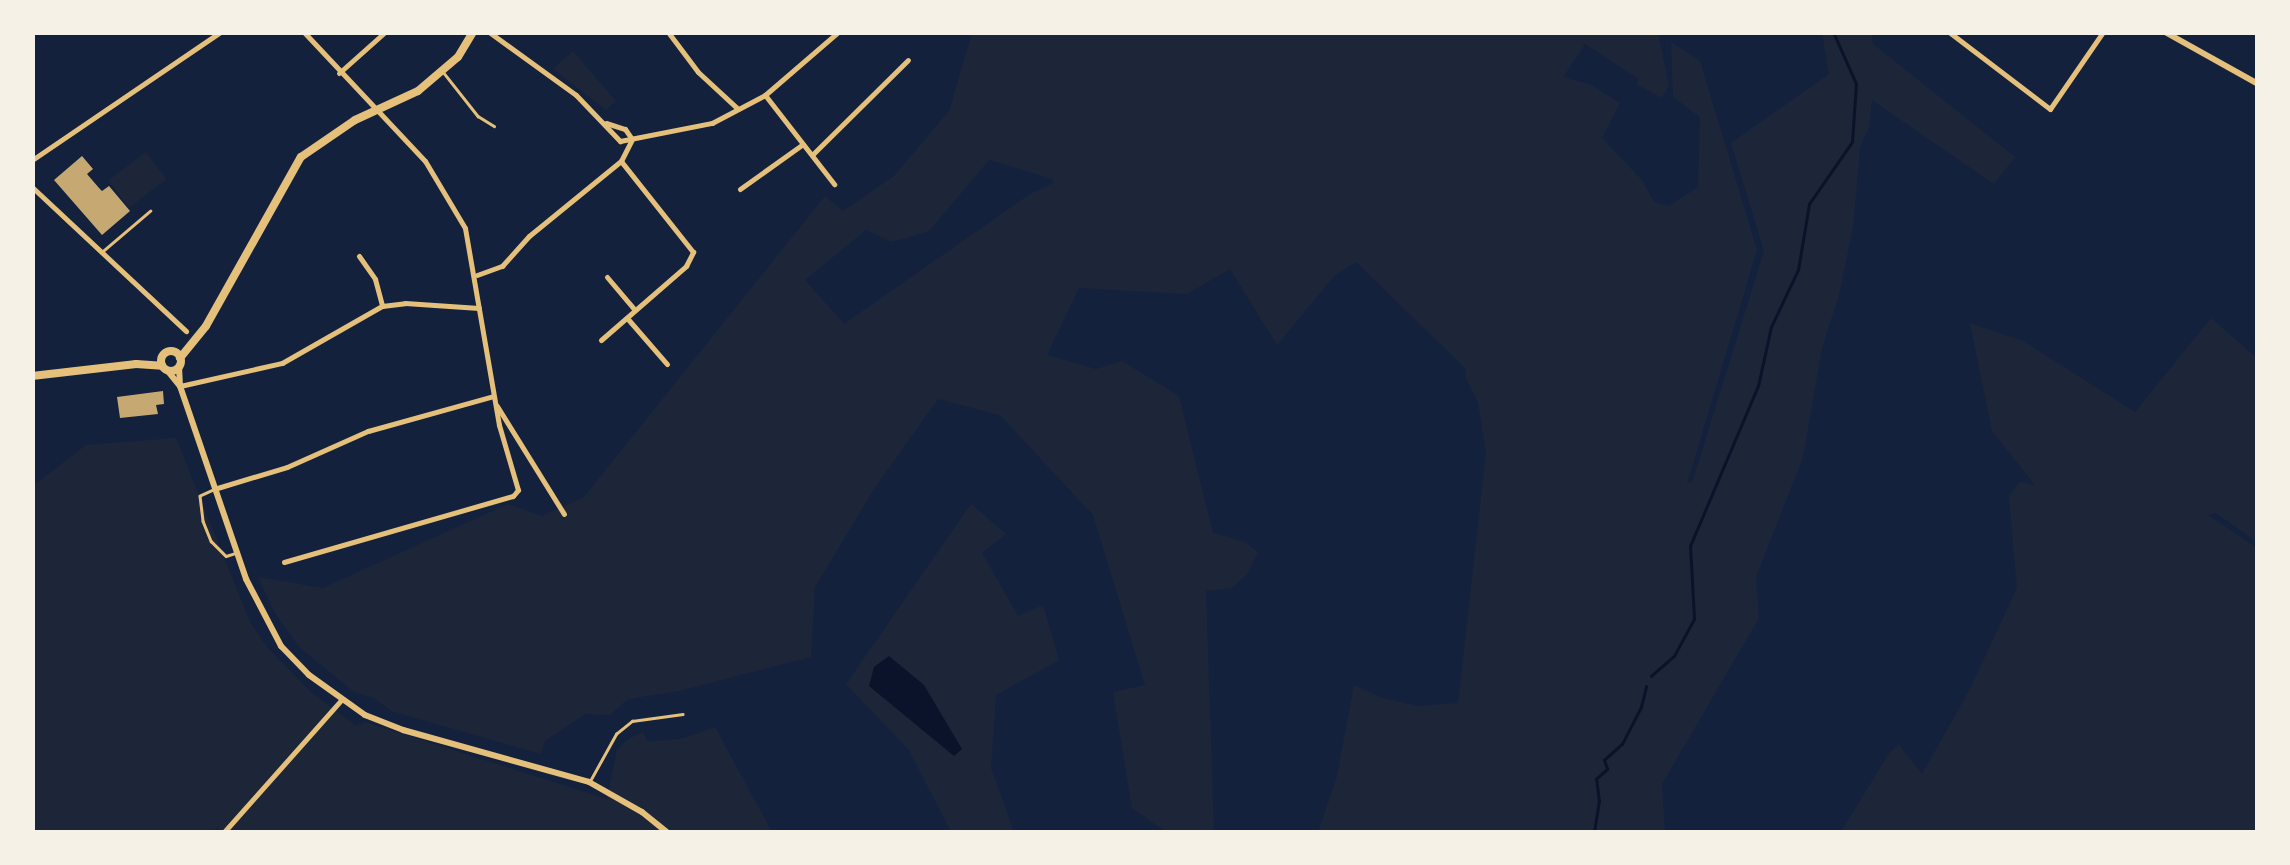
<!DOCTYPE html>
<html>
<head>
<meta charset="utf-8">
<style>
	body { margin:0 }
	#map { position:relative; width:2290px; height:865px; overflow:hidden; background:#14213d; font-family:"Sofia Sans Condensed",sans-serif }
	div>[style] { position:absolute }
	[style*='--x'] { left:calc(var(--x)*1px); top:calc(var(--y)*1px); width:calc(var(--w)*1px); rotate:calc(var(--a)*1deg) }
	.green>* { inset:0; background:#1d2539; transform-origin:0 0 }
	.water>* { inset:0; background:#0b132b }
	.stream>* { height:2.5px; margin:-1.25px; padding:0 1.25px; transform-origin:1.25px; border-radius:1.25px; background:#0b132b }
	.building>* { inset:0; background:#c6a872 }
	.service>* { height:2.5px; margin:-1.25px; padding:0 1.25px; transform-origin:1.25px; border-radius:1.25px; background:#e5c07b }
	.minor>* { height:5px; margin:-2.5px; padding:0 2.5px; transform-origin:2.5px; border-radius:2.5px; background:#e5c07b }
	.tertiary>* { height:6px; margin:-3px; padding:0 3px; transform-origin:3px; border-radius:3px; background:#e5c07b }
	.secondary>* { height:6px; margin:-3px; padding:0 3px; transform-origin:3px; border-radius:3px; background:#e5c07b }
	.primary>* { height:8px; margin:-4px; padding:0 4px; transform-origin:4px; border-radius:4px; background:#e5c07b }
	.primary>.ring { margin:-4px; padding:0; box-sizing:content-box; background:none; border:8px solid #e5c07b; border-radius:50% }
	span { translate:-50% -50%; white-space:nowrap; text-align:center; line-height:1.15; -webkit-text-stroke:8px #f6f1e7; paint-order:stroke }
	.frame { position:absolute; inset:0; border:35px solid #f6f1e7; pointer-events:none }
</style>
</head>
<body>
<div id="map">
	<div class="green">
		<div style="clip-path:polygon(evenodd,972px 33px,1658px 33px,1669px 85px,1662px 98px,1636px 84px,1639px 79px,1585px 44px,1563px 77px,1591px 85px,1620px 103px,1602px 138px,1642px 180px,1654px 202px,1669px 206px,1698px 187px,1700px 117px,1673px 97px,1671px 42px,1700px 61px,1757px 250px,1687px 484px,1693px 480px,1764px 251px,1731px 143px,1829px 74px,1822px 33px,1872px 33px,1873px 44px,2015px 157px,1994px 184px,1872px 100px,1869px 128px,1860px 147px,1853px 227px,1839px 295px,1822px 348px,1803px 457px,1756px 577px,1759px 618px,1662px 784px,1665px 832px,1318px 832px,1337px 776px,1354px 685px,1382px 698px,1418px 706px,1458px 703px,1486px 453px,1478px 402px,1465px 376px,1466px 369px,1356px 262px,1335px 275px,1277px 345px,1230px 269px,1187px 294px,1079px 288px,1047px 355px,1096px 369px,1122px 361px,1179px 396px,1213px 533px,1245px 542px,1258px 552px,1247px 574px,1232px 588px,1206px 591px,1214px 832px,1166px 832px,1132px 808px,1113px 692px,1145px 685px,1093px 515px,1000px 415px,938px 399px,874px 489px,815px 587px,811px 657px,679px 691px,628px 699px,610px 715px,585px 714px,545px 741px,541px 754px,391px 711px,374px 698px,354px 692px,299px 647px,275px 613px,258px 577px,323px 588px,508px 504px,542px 516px,584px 497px,825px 196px,843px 211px,894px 176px,949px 111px,972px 33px,989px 160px,1053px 179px,1053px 183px,1030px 194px,844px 324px,805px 280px,866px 230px,892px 242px,929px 231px,989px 160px)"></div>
		<div style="clip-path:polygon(573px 51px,616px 101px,606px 110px,553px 69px)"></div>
		<div style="left:146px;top:152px;width:34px;height:47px;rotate:53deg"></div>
		<div style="clip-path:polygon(2211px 318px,2257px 358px,2257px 542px,2216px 513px,2208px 515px,2257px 548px,2257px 832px,1841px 832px,1889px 753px,1899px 745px,1922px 774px,1970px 689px,2017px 588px,2009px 496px,2020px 482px,2035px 485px,1992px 431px,1970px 323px,2023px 341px,2135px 412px)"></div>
		<div style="clip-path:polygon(176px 438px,250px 622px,267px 647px,311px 692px,356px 726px,365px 722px,607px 799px,617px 750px,628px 739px,643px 732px,648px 742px,685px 738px,715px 727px,772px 832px,223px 832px,217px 828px,210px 832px,33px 832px,33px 486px,86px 445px)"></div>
		<div style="clip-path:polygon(971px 504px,1006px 534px,982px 553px,1018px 616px,1043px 605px,1059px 660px,996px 695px,991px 768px,1014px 832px,951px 832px,909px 750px,846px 684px)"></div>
	</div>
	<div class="water">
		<div style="clip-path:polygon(889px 656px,924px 685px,962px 749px,954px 756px,869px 686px,874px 667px)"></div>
	</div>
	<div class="stream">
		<div style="--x:1651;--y:676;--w:30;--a:-41"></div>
		<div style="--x:1674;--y:656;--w:42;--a:-61.6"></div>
		<div style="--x:1694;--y:619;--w:73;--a:-93.1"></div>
		<div style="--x:1690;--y:546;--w:174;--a:-67"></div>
		<div style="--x:1758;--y:386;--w:60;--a:-77.6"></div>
		<div style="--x:1771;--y:327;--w:63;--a:-64.7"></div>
		<div style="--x:1798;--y:270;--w:67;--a:-80.5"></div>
		<div style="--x:1809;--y:204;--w:75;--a:-55.3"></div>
		<div style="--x:1852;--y:142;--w:58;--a:-86.1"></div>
		<div style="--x:1856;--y:84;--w:57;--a:-113.9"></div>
		<div style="--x:1594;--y:832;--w:30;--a:-81"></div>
		<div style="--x:1599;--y:802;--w:23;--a:-97"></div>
		<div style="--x:1596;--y:779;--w:15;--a:-42"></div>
		<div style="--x:1607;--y:769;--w:9;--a:-108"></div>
		<div style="--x:1604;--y:760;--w:24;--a:-42"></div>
		<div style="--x:1622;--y:744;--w:42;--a:-62.8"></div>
		<div style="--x:1641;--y:707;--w:21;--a:-76"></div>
	</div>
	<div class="building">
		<div style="clip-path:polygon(82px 156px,93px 169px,87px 174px,99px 188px,102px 191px,109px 186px,130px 211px,102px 235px,54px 180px)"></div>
		<div style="clip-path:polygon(163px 391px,164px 404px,156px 405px,158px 414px,120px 418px,117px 397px)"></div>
	</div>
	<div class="service">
		<div style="--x:444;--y:73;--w:55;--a:51.7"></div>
		<div style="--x:478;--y:116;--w:19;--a:32"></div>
		<div style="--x:103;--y:251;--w:62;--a:-40.4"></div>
		<div style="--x:213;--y:490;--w:14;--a:155"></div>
		<div style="--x:200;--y:496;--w:25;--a:83"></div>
		<div style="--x:203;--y:521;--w:22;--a:68"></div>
		<div style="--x:211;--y:541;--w:21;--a:45"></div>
		<div style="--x:226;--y:556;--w:9;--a:-18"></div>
		<div style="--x:590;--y:781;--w:54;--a:-61"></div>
		<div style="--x:616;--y:734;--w:21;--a:-39"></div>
		<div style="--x:632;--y:721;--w:51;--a:-7.8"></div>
	</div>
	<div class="minor">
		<div style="--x:489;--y:32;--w:107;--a:35.9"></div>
		<div style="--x:576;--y:95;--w:64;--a:46.3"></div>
		<div style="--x:620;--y:141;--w:94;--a:-11.1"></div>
		<div style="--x:712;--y:123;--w:60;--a:-27.8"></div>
		<div style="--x:765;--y:95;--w:96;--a:-40.8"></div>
		<div style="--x:668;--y:32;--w:50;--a:53.1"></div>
		<div style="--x:698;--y:72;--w:54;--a:42.8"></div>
		<div style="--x:1949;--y:32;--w:127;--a:37.3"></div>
		<div style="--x:2050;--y:109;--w:93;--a:-55.5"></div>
		<div style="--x:339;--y:73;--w:62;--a:-41.7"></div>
		<div style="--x:765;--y:95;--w:113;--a:52.2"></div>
		<div style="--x:606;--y:123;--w:20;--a:18"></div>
		<div style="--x:625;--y:129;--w:12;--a:55"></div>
		<div style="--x:812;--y:155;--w:135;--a:-44.7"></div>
		<div style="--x:32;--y:160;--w:227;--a:-34.2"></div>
		<div style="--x:32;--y:187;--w:211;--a:43.1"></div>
		<div style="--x:740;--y:189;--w:77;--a:-35.5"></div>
		<div style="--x:359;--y:256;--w:28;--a:55"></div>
		<div style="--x:375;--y:279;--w:28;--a:75"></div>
		<div style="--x:477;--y:275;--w:27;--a:-20"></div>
		<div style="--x:502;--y:266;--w:40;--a:-48"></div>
		<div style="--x:529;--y:236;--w:119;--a:-39.2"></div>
		<div style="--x:607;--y:277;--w:43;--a:49.7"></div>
		<div style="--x:627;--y:318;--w:61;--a:49"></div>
		<div style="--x:601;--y:340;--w:113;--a:-41"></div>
		<div style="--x:686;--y:266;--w:16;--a:-63"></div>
		<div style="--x:693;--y:252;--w:116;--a:-128.4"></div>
		<div style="--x:621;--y:161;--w:25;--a:-63"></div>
		<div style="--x:180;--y:386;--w:105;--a:-12.7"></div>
		<div style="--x:282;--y:363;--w:115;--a:-29.7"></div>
		<div style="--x:382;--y:306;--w:23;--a:-7"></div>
		<div style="--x:405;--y:303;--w:74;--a:3.9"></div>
		<div style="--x:497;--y:406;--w:127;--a:58.2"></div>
		<div style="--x:214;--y:489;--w:76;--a:-16.8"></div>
		<div style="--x:287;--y:467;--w:89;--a:-24"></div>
		<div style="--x:368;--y:431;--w:130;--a:-15.6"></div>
		<div style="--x:284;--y:562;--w:238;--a:-16.1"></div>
		<div style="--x:513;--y:496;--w:8;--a:-50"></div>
		<div style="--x:518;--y:490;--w:68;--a:-106.3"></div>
		<div style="--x:499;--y:425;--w:200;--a:-99.8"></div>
		<div style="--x:465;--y:228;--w:78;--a:-120.8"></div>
		<div style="--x:425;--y:161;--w:177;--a:-133.2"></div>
		<div style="--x:224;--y:832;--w:178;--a:-48.4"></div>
		<div style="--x:430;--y:832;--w:46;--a:0"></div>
	</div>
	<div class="tertiary">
		<div style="--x:179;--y:367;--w:19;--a:87"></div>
		<div style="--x:180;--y:386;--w:204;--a:71.1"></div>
		<div style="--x:246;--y:579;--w:76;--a:62.4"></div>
		<div style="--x:281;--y:646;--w:40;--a:46"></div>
		<div style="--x:309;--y:675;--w:69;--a:35.5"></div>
		<div style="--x:365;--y:715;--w:41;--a:21.5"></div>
		<div style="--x:403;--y:730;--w:193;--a:15.6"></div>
		<div style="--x:589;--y:782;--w:61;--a:29.5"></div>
		<div style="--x:642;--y:812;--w:32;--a:39"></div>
		<div style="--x:167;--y:370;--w:19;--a:51"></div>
	</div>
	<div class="secondary">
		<div style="--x:2165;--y:32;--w:107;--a:29.2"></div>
	</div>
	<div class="primary">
		<div class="ring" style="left:161px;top:351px;width:12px;height:12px"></div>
		<div style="--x:180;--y:358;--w:41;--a:-50.9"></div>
		<div style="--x:206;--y:326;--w:194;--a:-60.7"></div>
		<div style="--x:301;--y:157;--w:65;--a:-34.4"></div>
		<div style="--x:355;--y:120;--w:69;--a:-24.7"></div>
		<div style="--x:418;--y:91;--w:52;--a:-40.4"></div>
		<div style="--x:458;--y:57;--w:29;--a:-59"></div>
		<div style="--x:32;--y:376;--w:105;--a:-6.6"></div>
		<div style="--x:136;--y:364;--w:26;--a:4"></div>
	</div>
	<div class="frame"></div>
</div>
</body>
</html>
